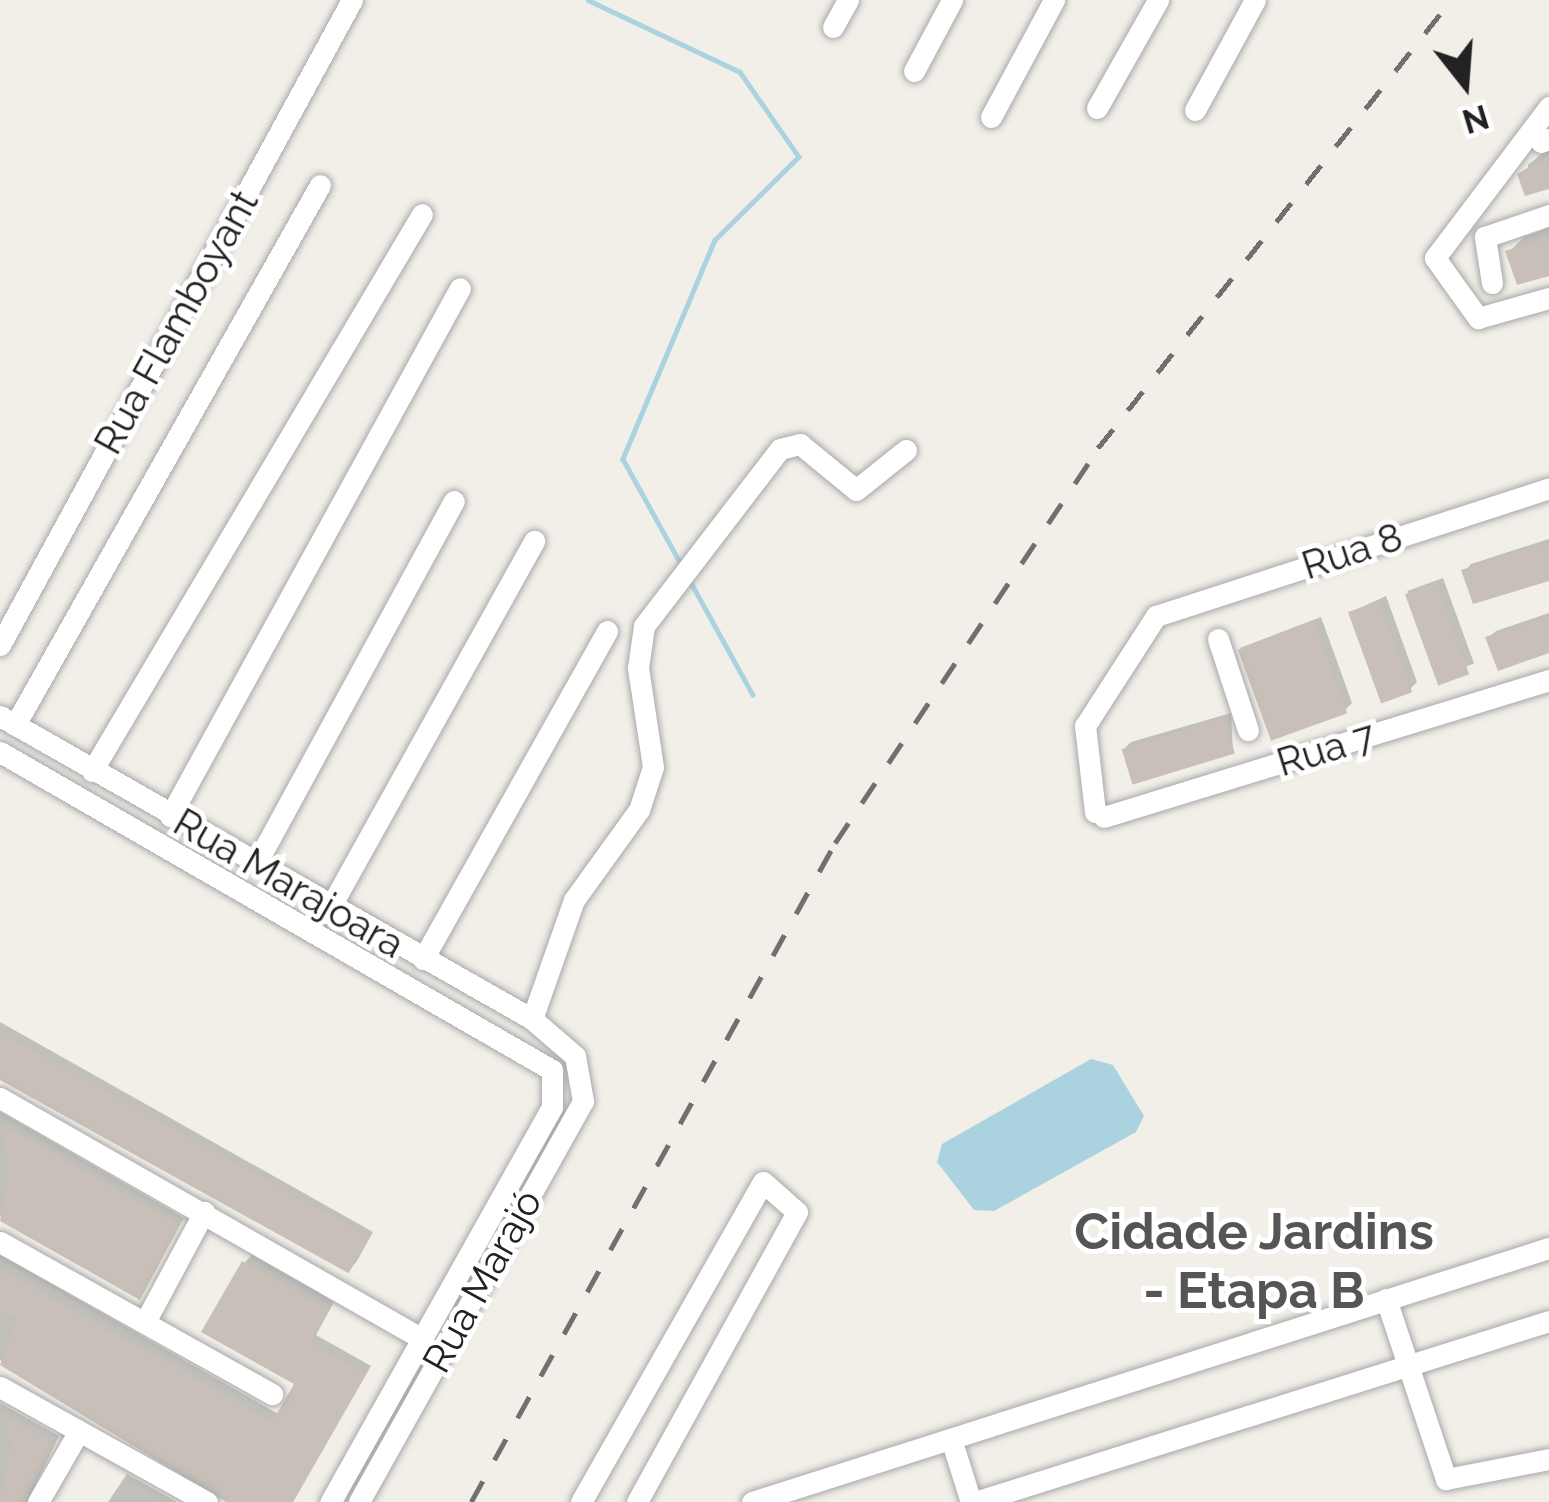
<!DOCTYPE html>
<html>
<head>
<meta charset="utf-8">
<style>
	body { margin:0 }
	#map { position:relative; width:1549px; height:1502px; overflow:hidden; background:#f2efe9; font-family:Raleway,sans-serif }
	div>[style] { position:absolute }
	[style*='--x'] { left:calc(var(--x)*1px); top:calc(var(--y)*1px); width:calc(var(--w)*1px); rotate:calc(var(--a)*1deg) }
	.water>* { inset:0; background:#aad3df }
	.shadow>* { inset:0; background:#0003; transform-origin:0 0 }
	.stream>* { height:4.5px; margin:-2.25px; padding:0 2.25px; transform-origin:2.25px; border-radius:2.25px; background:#aad3df }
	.building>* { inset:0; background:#c7bfb8; transform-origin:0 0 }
	.roads { filter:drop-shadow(0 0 3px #a9a9a9) drop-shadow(0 0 3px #a9a9a9) }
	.minor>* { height:21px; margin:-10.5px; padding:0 10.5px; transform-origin:10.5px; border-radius:10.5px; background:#fff }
	.rail>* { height:4.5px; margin-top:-2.25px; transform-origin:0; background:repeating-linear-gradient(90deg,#707070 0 24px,transparent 0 48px) }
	span { translate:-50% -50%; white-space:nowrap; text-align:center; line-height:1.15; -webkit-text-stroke:10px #fff; paint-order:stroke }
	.street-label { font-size:39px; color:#222 }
	.district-label { font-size:51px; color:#555; font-weight:700 }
	.north { position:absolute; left:1405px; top:24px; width:120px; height:120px; -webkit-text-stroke:9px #fff; paint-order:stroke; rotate:163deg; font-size:33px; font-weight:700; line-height:48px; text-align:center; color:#222 }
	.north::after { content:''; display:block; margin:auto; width:42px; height:54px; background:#222; clip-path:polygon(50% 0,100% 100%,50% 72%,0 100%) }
</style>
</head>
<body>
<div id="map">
	<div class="water">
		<div style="clip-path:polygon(1091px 1059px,1113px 1065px,1144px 1116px,1136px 1132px,994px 1211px,974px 1210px,937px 1162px,942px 1144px)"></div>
	</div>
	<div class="shadow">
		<div style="clip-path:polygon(1549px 148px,1549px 186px,1528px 192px,1528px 165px)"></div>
		<div style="clip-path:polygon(1549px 228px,1549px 272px,1509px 252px,1524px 237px)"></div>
		<div style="clip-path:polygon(1549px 539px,1549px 577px,1465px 571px,1471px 564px)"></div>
		<div style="left:1443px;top:578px;width:91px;height:38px;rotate:70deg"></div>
		<div style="clip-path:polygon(1386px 596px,1417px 682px,1410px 689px,1351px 612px)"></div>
		<div style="clip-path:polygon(1549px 613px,1549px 650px,1489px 637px,1496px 631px)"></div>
		<div style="clip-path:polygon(1321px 617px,1352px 703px,1345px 710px,1240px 648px)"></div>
		<div style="clip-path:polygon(1231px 713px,1233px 751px,1124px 749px,1131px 742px)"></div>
		<div style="clip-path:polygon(0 1022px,373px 1232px,357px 1261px,351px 1268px,0 1071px)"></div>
		<div style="clip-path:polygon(0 1112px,184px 1218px,139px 1296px,0 1216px)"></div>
		<div style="clip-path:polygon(0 1255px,280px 1415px,298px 1383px,245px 1262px,252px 1255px,334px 1302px,316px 1335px,371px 1366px,293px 1502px,230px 1502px,234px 1494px,0 1360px)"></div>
		<div style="clip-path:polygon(0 1403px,59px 1436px,27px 1502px,0 1502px)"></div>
		<div style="clip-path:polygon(127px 1474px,177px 1502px,108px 1502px)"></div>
	</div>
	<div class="stream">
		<div style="--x:588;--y:0;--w:168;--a:25.3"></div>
		<div style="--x:740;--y:72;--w:103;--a:55.2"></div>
		<div style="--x:799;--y:157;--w:118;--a:135.3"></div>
		<div style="--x:715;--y:240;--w:238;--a:112.8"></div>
		<div style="--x:623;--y:459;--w:120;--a:61.1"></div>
		<div style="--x:689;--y:579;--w:132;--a:61.1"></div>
	</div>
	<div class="building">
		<div style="clip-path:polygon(1549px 156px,1549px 189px,1525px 196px,1517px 174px)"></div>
		<div style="clip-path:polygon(1549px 237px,1549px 276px,1517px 285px,1505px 251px)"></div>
		<div style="clip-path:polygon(1549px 542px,1549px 581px,1473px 604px,1461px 570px)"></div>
		<div style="left:1436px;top:583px;width:97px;height:33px;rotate:70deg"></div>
		<div style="left:1379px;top:601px;width:97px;height:33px;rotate:70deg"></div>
		<div style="clip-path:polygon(1549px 617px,1549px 653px,1498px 671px,1485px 637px)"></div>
		<div style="left:1314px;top:622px;width:97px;height:81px;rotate:70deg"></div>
		<div style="left:1224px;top:718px;width:37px;height:107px;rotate:73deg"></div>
		<div style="left:0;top:1032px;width:422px;height:42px;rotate:29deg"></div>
		<div style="clip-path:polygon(0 1123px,180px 1225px,140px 1300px,0 1221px,9px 1169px)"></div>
		<div style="clip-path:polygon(242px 1261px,329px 1310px,310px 1343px,366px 1374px,293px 1502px,226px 1502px,0 1365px,17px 1319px,0 1310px,0 1270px,272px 1422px,294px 1384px,201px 1332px)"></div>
		<div style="clip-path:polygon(0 1413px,54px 1444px,23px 1502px,0 1502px,11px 1443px)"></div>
	</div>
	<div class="roads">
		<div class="minor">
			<div style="--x:833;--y:27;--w:31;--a:-61"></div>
			<div style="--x:914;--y:71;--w:81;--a:-61.8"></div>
			<div style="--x:1549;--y:107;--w:189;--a:127.1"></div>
			<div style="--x:1435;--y:258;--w:74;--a:54.4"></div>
			<div style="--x:1478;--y:318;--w:74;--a:-15.7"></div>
			<div style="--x:1097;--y:108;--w:124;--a:-60.5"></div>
			<div style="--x:1195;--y:110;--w:125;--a:-61.4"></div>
			<div style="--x:991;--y:117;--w:133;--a:-61.7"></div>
			<div style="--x:1541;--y:142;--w:9;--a:-21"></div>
			<div style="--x:1492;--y:283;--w:47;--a:-98.7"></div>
			<div style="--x:1485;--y:237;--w:68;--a:-19"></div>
			<div style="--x:1218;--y:639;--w:96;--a:71.8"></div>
			<div style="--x:0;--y:645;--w:735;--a:-61.38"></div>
			<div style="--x:0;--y:716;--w:612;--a:29.66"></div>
			<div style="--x:532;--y:1019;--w:57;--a:40.7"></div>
			<div style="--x:575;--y:1056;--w:46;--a:79.9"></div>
			<div style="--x:583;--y:1101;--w:459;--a:119.2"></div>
			<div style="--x:15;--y:725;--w:620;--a:-60.54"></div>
			<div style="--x:0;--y:752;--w:637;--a:29.95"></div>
			<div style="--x:552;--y:1070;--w:37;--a:90"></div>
			<div style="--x:552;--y:1107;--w:453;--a:119.3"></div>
			<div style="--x:92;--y:771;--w:647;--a:-59.35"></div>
			<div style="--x:1095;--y:812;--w:87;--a:-96.6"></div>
			<div style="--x:1085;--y:726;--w:131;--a:-57.2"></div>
			<div style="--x:1156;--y:616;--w:413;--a:-18"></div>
			<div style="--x:170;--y:816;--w:602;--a:-61.22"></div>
			<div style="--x:1104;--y:817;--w:466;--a:-17.1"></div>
			<div style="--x:257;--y:862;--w:411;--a:-61.4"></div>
			<div style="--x:327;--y:913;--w:426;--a:-60.9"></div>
			<div style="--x:423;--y:959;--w:376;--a:-60.7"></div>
			<div style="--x:532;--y:1019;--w:126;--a:-70.6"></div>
			<div style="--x:574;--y:900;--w:111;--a:-54.2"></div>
			<div style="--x:639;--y:810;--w:45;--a:-72"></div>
			<div style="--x:653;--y:767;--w:100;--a:-98.6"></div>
			<div style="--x:638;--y:668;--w:42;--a:-81.9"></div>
			<div style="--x:644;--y:626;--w:223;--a:-52.5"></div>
			<div style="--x:780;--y:449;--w:21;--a:-14"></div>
			<div style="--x:800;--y:444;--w:72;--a:39.4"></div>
			<div style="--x:856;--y:490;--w:64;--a:-38.7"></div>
			<div style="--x:0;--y:1098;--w:479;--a:29.7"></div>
			<div style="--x:0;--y:1242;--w:312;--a:29.2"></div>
			<div style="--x:1386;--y:1299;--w:190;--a:71.6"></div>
			<div style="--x:1446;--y:1479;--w:105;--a:-11"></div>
			<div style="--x:145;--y:1322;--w:125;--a:-61.8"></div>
			<div style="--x:0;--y:1387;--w:237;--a:29.1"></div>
			<div style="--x:951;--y:1439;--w:66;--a:72.4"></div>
			<div style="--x:38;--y:1502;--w:82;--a:-60"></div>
			<div style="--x:581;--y:1502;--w:368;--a:-60.4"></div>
			<div style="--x:763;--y:1182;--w:45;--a:41.4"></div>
			<div style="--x:797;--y:1212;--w:331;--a:118.9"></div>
			<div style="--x:752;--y:1502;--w:836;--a:-17.68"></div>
			<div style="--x:975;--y:1502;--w:602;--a:-17.5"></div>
		</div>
	</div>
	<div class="rail">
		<div style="--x:471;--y:1502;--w:753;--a:-61.09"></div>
		<div style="--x:835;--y:843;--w:475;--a:-56.3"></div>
		<div style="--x:1098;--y:448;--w:570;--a:-51.76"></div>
	</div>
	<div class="street-label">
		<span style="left:176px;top:322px;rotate:-61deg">Rua Flamboyant</span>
		<span style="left:1352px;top:551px;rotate:-18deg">Rua 8</span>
		<span style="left:1326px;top:749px;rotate:-17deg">Rua 7</span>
		<span style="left:289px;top:883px;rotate:30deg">Rua Marajoara</span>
		<span style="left:482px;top:1281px;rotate:-61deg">Rua Marajó</span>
	</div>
	<div class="district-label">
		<span style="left:1254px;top:1261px">Cidade Jardins<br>- Etapa B</span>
	</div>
	<div class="north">N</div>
</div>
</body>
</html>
